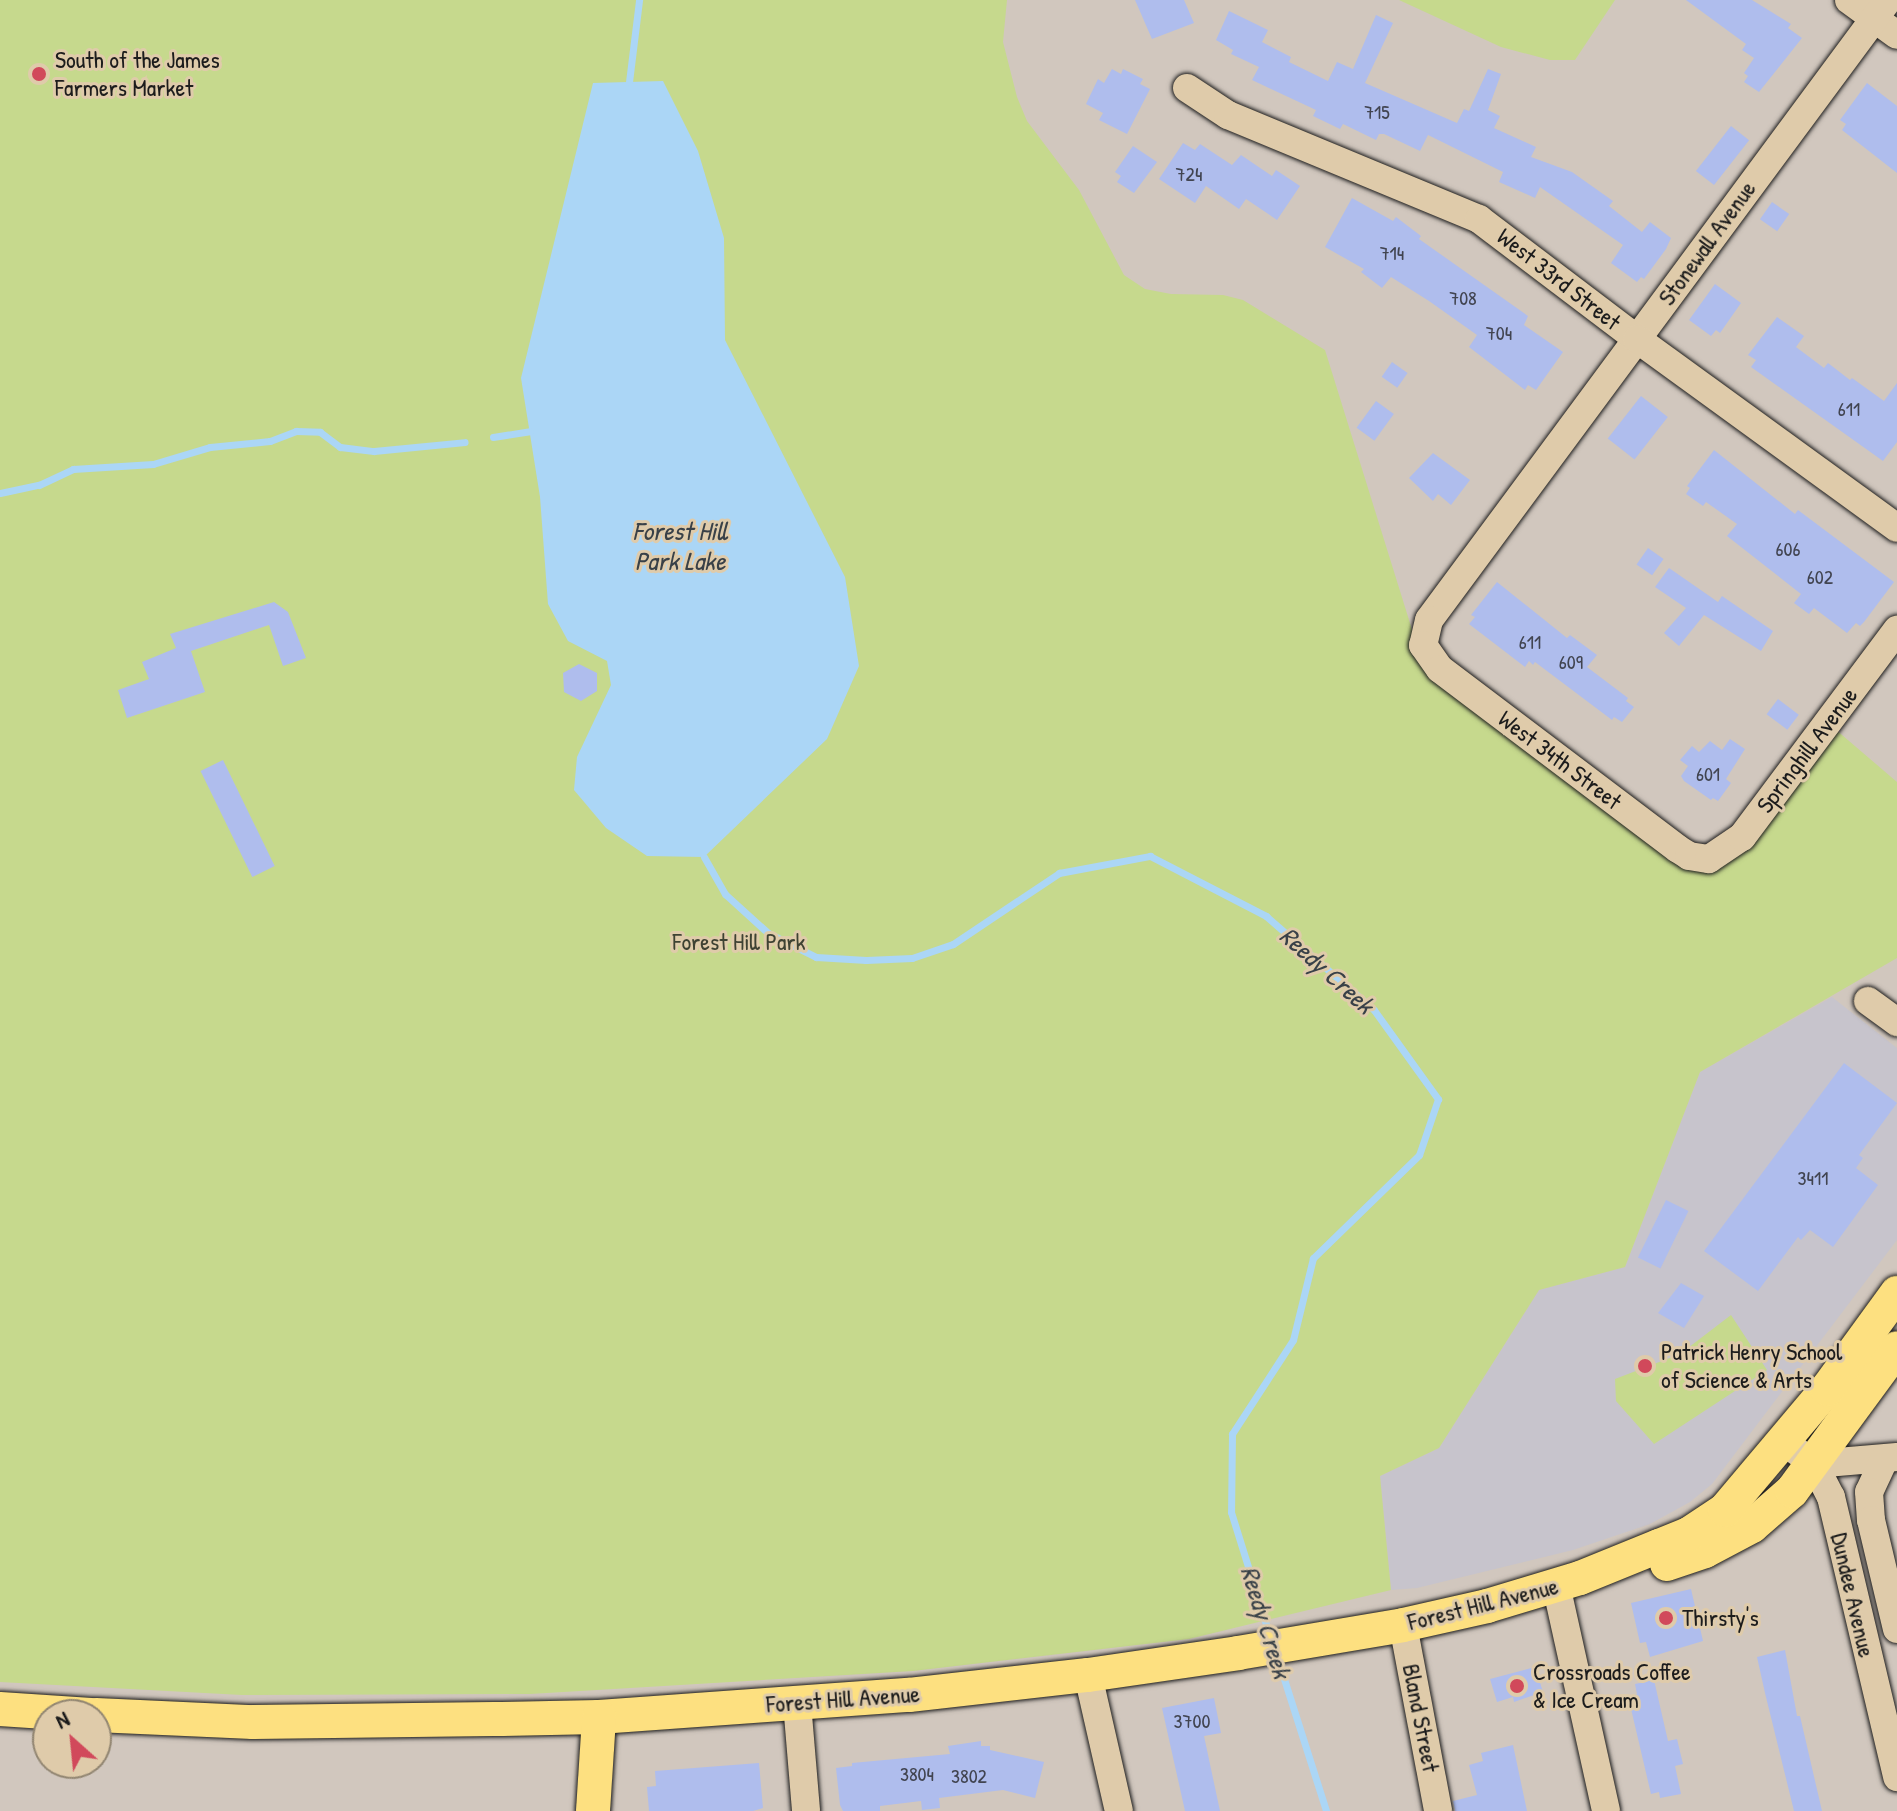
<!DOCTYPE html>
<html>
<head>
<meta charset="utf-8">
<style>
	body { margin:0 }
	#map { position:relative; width:1897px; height:1811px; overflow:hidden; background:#d1c7be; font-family:"Patrick Hand",sans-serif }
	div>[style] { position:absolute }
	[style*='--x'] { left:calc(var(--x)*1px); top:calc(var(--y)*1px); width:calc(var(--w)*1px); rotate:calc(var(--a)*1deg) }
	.built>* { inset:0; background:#c7c4cc }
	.green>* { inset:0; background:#c6d98d }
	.water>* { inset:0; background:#abd6f6 }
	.stream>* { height:7px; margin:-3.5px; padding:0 3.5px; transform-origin:3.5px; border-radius:3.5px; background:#abd6f6 }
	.building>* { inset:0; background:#afbded; transform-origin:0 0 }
	.roads { filter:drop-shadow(0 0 2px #1c1c1c) drop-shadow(0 0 2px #1c1c1c) }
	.minor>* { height:28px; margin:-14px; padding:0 14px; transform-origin:14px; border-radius:14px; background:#dfcbaa }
	.major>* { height:34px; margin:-17px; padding:0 17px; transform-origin:17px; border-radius:17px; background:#fde080 }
	.dots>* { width:22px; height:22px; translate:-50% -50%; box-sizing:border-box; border:4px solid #dfcbaa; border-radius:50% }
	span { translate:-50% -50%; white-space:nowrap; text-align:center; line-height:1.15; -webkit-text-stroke:6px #dfcbaa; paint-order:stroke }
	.number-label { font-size:20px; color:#414450 }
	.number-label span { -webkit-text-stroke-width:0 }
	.poi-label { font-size:24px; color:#1c1c1c }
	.left { translate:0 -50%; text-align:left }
	.street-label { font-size:24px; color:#1c1c1c }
	.park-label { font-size:24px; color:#3e4233 }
	.water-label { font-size:26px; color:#394148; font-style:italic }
	.north { position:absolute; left:32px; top:1699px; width:80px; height:80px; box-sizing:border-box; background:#dfcbaa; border:2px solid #918571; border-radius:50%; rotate:333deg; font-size:22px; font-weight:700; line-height:32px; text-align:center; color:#1c1c1c }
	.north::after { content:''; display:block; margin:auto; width:28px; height:36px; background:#d1495b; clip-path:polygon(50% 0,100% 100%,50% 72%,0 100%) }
</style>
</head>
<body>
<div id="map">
	<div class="built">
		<div style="clip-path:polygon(1832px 997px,1897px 1048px,1897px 1240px,1712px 1484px,1690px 1502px,1650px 1524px,1573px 1550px,1417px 1588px,1391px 1590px,1380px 1476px,1439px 1448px,1539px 1290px,1625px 1267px,1700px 1072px)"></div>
	</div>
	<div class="green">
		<div style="clip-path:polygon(0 0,1007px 0,1003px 42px,1017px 97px,1027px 121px,1079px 190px,1124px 275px,1145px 289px,1171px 294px,1223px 295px,1243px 300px,1325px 350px,1419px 652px,1708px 857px,1828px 723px,1897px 782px,1897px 958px,1700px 1072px,1625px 1267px,1539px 1290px,1439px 1448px,1380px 1476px,1391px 1590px,1189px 1639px,913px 1671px,530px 1694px,242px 1695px,0 1682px)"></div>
		<div style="clip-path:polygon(1399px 0,1615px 0,1575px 60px,1550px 60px,1501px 47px)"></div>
		<div style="clip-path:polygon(1731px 1315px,1767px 1370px,1654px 1444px,1616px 1401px,1615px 1379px,1680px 1354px)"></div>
	</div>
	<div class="water">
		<div style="clip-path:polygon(663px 81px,698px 151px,724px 238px,725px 340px,845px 577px,859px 666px,827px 739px,704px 857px,647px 856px,606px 828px,574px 790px,577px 757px,611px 685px,607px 661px,568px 641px,548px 604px,540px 497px,521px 378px,593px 83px)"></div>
	</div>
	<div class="stream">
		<div style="--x:629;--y:82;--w:83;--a:-83"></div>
		<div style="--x:493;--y:437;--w:37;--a:-9"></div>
		<div style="--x:0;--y:493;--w:40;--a:-12"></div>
		<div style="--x:39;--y:485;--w:38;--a:-25"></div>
		<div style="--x:73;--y:469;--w:80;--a:-3.6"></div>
		<div style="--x:153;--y:464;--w:59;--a:-16.6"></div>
		<div style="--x:210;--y:447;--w:60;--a:-5.7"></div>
		<div style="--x:270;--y:441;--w:28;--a:-21"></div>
		<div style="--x:296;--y:431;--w:24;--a:2"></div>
		<div style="--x:320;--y:432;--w:25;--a:37"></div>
		<div style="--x:340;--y:447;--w:34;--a:7"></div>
		<div style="--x:374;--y:451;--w:91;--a:-5.6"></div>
		<div style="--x:704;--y:857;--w:43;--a:60.4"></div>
		<div style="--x:725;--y:894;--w:58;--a:42.2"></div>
		<div style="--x:768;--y:933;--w:54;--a:26.6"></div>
		<div style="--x:816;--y:957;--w:50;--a:3.4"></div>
		<div style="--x:866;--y:960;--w:46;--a:-2.5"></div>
		<div style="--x:912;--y:958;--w:43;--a:-18.9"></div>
		<div style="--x:953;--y:944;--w:128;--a:-33.8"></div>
		<div style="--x:1059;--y:873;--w:93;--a:-10.6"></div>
		<div style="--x:1150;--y:856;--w:131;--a:27.3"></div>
		<div style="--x:1266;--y:916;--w:143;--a:41"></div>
		<div style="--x:1374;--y:1010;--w:110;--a:54.3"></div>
		<div style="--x:1438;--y:1099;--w:59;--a:108.7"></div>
		<div style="--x:1419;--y:1155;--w:148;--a:135.8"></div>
		<div style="--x:1313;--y:1258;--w:84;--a:103.7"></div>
		<div style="--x:1293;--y:1340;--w:112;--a:123"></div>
		<div style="--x:1232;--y:1434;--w:78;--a:90.7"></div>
		<div style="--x:1231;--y:1512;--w:131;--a:72.7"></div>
		<div style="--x:1277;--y:1657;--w:162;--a:72.3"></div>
	</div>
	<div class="building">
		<div style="clip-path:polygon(1135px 0,1184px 0,1194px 23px,1152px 39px)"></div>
		<div style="clip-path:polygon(1686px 0,1752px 0,1791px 24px,1788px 28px,1802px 38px,1759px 92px,1744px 82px,1748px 76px,1744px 73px,1754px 58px,1742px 50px,1746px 44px)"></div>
		<div style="clip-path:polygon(1229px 11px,1268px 30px,1262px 42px,1291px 57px,1289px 62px,1328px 81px,1337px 62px,1353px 69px,1376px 15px,1393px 23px,1365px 83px,1457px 123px,1464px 109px,1469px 111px,1488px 69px,1501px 74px,1488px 110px,1500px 116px,1494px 128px,1536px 147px,1531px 157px,1572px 172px,1613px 201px,1609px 206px,1642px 232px,1650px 222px,1671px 238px,1666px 249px,1644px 279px,1641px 277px,1637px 282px,1611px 263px,1623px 245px,1540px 187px,1535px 198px,1499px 182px,1503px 172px,1428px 135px,1420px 151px,1384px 134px,1379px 134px,1376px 140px,1343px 124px,1340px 129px,1313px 116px,1316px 110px,1252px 80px,1259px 67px,1231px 54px,1233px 50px,1216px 40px)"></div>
		<div style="clip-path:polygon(1112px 69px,1121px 74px,1123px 69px,1143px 79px,1140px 84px,1150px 89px,1127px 134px,1099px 120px,1103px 113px,1086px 104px,1098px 79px,1104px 83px)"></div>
		<div style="clip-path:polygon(1867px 83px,1897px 106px,1897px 173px,1842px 130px,1846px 124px,1840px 120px)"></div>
		<div style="left:1731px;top:126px;width:23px;height:57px;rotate:38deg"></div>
		<div style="clip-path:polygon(1183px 143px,1195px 150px,1200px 144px,1232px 165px,1241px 155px,1272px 176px,1276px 170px,1300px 186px,1277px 220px,1246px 199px,1239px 209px,1206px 186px,1195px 203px,1159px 179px)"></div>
		<div style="clip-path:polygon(1133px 146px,1157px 162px,1134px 193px,1117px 182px,1121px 176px,1115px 172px)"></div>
		<div style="clip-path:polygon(1352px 198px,1393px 221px,1396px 217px,1421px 236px,1419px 239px,1528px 316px,1524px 325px,1563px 352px,1536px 390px,1528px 385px,1525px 390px,1469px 347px,1477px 335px,1429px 301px,1391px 277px,1382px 288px,1361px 272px,1364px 269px,1325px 247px)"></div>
		<div style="left:1772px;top:202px;width:21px;height:21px;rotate:35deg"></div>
		<div style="clip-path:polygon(1715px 284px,1741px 303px,1720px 333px,1716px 330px,1711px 336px,1689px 320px)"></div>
		<div style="clip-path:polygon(1777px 317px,1804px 336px,1796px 347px,1824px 368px,1828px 363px,1850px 380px,1852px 378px,1884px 401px,1897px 383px,1897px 442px,1883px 461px,1751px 367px,1756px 360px,1748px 355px)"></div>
		<div style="left:1392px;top:362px;width:19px;height:18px;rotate:35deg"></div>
		<div style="left:1641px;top:396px;width:34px;height:54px;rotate:38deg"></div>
		<div style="left:1376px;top:401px;width:22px;height:33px;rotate:36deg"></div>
		<div style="clip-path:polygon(1714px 450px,1795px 514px,1798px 510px,1894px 582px,1864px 622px,1860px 626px,1856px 623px,1847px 633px,1814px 608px,1809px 614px,1794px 603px,1801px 594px,1727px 536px,1737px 524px,1706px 502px,1703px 506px,1686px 494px,1690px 488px,1687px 486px)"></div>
		<div style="clip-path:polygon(1433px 453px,1470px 480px,1451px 505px,1438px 494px,1433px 501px,1409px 478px)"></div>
		<div style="left:1648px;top:548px;width:19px;height:20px;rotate:35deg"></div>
		<div style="clip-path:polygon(1669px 568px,1718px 602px,1722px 596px,1773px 631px,1761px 651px,1704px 615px,1679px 646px,1664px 633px,1686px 608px,1655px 587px)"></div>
		<div style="clip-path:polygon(1497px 582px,1567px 638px,1570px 635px,1597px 655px,1587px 667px,1628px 698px,1626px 701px,1634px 707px,1622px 722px,1614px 717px,1612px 720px,1535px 662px,1533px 665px,1529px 661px,1525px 667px,1469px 624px,1475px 617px,1471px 615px)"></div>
		<div style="clip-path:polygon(274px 602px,288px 612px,306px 658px,283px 666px,269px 625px,191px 651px,205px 692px,127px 718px,118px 690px,149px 679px,142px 662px,176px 648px,170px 634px)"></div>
		<div style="clip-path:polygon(579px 664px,597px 673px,597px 691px,581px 701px,564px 692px,563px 673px)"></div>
		<div style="left:1778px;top:699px;width:26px;height:19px;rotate:37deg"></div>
		<div style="clip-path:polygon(1730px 739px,1745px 749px,1726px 779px,1731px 783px,1718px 801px,1713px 798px,1711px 800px,1684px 781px,1681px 776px,1688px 766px,1680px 760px,1692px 746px,1699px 752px,1710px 741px,1722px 750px)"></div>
		<div style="left:223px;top:760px;width:118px;height:25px;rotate:64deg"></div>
		<div style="clip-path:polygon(1844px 1063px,1897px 1103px,1859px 1155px,1863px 1158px,1856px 1168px,1878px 1185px,1833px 1247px,1810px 1230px,1801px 1240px,1798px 1237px,1758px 1291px,1704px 1251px)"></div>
		<div style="left:1666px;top:1200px;width:25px;height:64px;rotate:26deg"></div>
		<div style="clip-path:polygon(1681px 1283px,1704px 1296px,1684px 1328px,1658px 1313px)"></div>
		<div style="clip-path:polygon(1691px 1589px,1703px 1641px,1650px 1657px,1646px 1642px,1640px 1643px,1631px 1603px)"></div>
		<div style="clip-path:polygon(1785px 1650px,1797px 1716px,1800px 1716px,1822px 1811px,1794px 1811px,1765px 1693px,1757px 1657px)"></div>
		<div style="clip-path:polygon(1535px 1667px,1543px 1692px,1514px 1702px,1513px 1697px,1497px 1702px,1490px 1679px)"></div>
		<div style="clip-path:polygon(1654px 1680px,1668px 1741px,1677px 1739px,1683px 1764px,1675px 1766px,1681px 1794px,1660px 1798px,1659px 1792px,1651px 1794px,1628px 1696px,1637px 1694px,1635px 1684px)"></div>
		<div style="clip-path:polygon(1214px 1698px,1221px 1733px,1204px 1736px,1220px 1811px,1185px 1811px,1162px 1708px)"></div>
		<div style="clip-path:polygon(981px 1741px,981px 1746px,990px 1746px,990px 1750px,1044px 1762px,1035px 1798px,1003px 1790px,939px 1798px,940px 1808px,922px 1810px,921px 1801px,880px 1806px,880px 1811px,843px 1811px,840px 1805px,836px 1768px,852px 1766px,852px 1763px,950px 1754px,948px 1746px)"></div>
		<div style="clip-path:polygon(1513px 1745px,1527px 1811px,1455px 1811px,1453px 1801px,1477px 1795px,1469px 1765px,1483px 1761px,1481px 1753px)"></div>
		<div style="clip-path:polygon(759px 1763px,763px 1808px,753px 1811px,649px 1811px,647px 1787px,656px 1786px,655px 1771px)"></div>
	</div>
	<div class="roads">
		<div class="minor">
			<div style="--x:1849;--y:0;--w:59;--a:36.1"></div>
			<div style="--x:1888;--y:0;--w:771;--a:126.51"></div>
			<div style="--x:1429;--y:620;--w:26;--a:103"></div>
			<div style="--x:1423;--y:645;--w:29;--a:55"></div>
			<div style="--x:1440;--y:669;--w:298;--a:37.1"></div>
			<div style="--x:1678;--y:849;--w:13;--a:32"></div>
			<div style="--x:1689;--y:856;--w:20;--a:9"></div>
			<div style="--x:1709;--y:859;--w:40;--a:-34"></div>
			<div style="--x:1742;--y:837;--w:259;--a:-53.2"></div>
			<div style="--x:1187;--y:88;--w:49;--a:33.4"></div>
			<div style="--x:1228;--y:115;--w:272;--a:22.5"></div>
			<div style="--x:1479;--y:219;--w:198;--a:37.2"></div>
			<div style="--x:1637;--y:339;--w:321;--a:36"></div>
			<div style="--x:1868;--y:1001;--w:36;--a:36"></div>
			<div style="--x:1784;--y:1442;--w:37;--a:36"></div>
			<div style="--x:1814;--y:1464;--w:83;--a:-4.8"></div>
			<div style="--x:1884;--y:1460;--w:35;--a:115"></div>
			<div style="--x:1869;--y:1492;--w:28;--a:86"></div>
			<div style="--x:1871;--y:1520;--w:112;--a:76.6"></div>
			<div style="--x:1814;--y:1464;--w:37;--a:63"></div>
			<div style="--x:1831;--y:1497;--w:288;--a:76.7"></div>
			<div style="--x:1556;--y:1585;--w:231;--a:77.5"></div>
			<div style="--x:1403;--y:1625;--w:189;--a:79.3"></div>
			<div style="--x:1088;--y:1675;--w:139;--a:77.2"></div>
			<div style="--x:797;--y:1703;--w:108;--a:85.2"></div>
		</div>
		<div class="major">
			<div style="--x:1667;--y:1564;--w:40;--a:-18.9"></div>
			<div style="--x:1705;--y:1551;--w:53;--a:-28"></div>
			<div style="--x:1752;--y:1526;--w:53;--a:-41.2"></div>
			<div style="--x:1792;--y:1491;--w:177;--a:-53.7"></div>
			<div style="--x:0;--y:1709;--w:91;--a:3.8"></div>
			<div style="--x:96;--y:1715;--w:157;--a:2.6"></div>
			<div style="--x:253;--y:1722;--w:249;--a:-0.7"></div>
			<div style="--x:502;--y:1719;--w:97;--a:-1.2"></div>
			<div style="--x:599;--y:1717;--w:311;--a:-4.1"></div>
			<div style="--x:909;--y:1695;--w:180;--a:-6.4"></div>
			<div style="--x:1088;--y:1675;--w:152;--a:-8.3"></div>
			<div style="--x:1238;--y:1653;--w:167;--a:-9.6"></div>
			<div style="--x:1403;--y:1625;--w:86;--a:-12.7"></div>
			<div style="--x:1487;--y:1606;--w:97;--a:-16.8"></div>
			<div style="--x:1580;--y:1578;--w:85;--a:-22.1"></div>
			<div style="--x:1659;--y:1546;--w:32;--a:-22"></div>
			<div style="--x:1689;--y:1534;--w:43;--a:-33.7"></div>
			<div style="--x:1725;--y:1510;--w:158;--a:-49.9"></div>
			<div style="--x:1827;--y:1389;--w:119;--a:-53.9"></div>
			<div style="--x:593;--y:1811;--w:94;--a:-86.3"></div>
		</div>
	</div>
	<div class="dots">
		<div style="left:39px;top:74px;background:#d1495b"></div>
		<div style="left:1645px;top:1366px;background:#d1495b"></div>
		<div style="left:1666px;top:1618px;background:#d1495b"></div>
		<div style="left:1517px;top:1686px;background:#d1495b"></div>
	</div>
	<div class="number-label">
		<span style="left:1377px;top:111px">715</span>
		<span style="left:1189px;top:173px">724</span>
		<span style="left:1392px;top:252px">714</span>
		<span style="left:1463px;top:297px">708</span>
		<span style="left:1499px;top:332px">704</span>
		<span style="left:1849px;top:408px">611</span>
		<span style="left:1788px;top:548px">606</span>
		<span style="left:1820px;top:576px">602</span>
		<span style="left:1530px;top:641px">611</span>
		<span style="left:1571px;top:661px">609</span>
		<span style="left:1708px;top:773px">601</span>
		<span style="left:1813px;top:1177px">3411</span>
		<span style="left:1192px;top:1720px">3700</span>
		<span style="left:917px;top:1773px">3804</span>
		<span style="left:969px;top:1775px">3802</span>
	</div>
	<div class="poi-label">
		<span class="left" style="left:55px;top:74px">South of the James<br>Farmers Market</span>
		<span class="left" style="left:1661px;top:1366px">Patrick Henry School<br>of Science &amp; Arts</span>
		<span class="left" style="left:1682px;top:1618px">Thirsty's</span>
		<span class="left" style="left:1533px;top:1686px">Crossroads Coffee<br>&amp; Ice Cream</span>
	</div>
	<div class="street-label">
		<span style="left:1707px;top:243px;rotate:-54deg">Stonewall Avenue</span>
		<span style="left:1559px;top:279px;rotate:38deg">West 33rd Street</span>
		<span style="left:1807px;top:750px;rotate:-53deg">Springhill Avenue</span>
		<span style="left:1560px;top:760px;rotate:37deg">West 34th Street</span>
		<span style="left:1853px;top:1595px;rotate:77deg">Dundee Avenue</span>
		<span style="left:1483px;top:1604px;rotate:-14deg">Forest Hill Avenue</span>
		<span style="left:843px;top:1699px;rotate:-4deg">Forest Hill Avenue</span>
		<span style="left:1421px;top:1718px;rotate:79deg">Bland Street</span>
	</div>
	<div class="park-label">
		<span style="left:739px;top:942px">Forest Hill Park</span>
	</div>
	<div class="water-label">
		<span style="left:680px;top:546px">Forest Hill<br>Park Lake</span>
		<span style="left:1327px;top:970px;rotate:42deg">Reedy Creek</span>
		<span style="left:1266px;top:1622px;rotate:73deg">Reedy Creek</span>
	</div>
	<div class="north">N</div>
</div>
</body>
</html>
